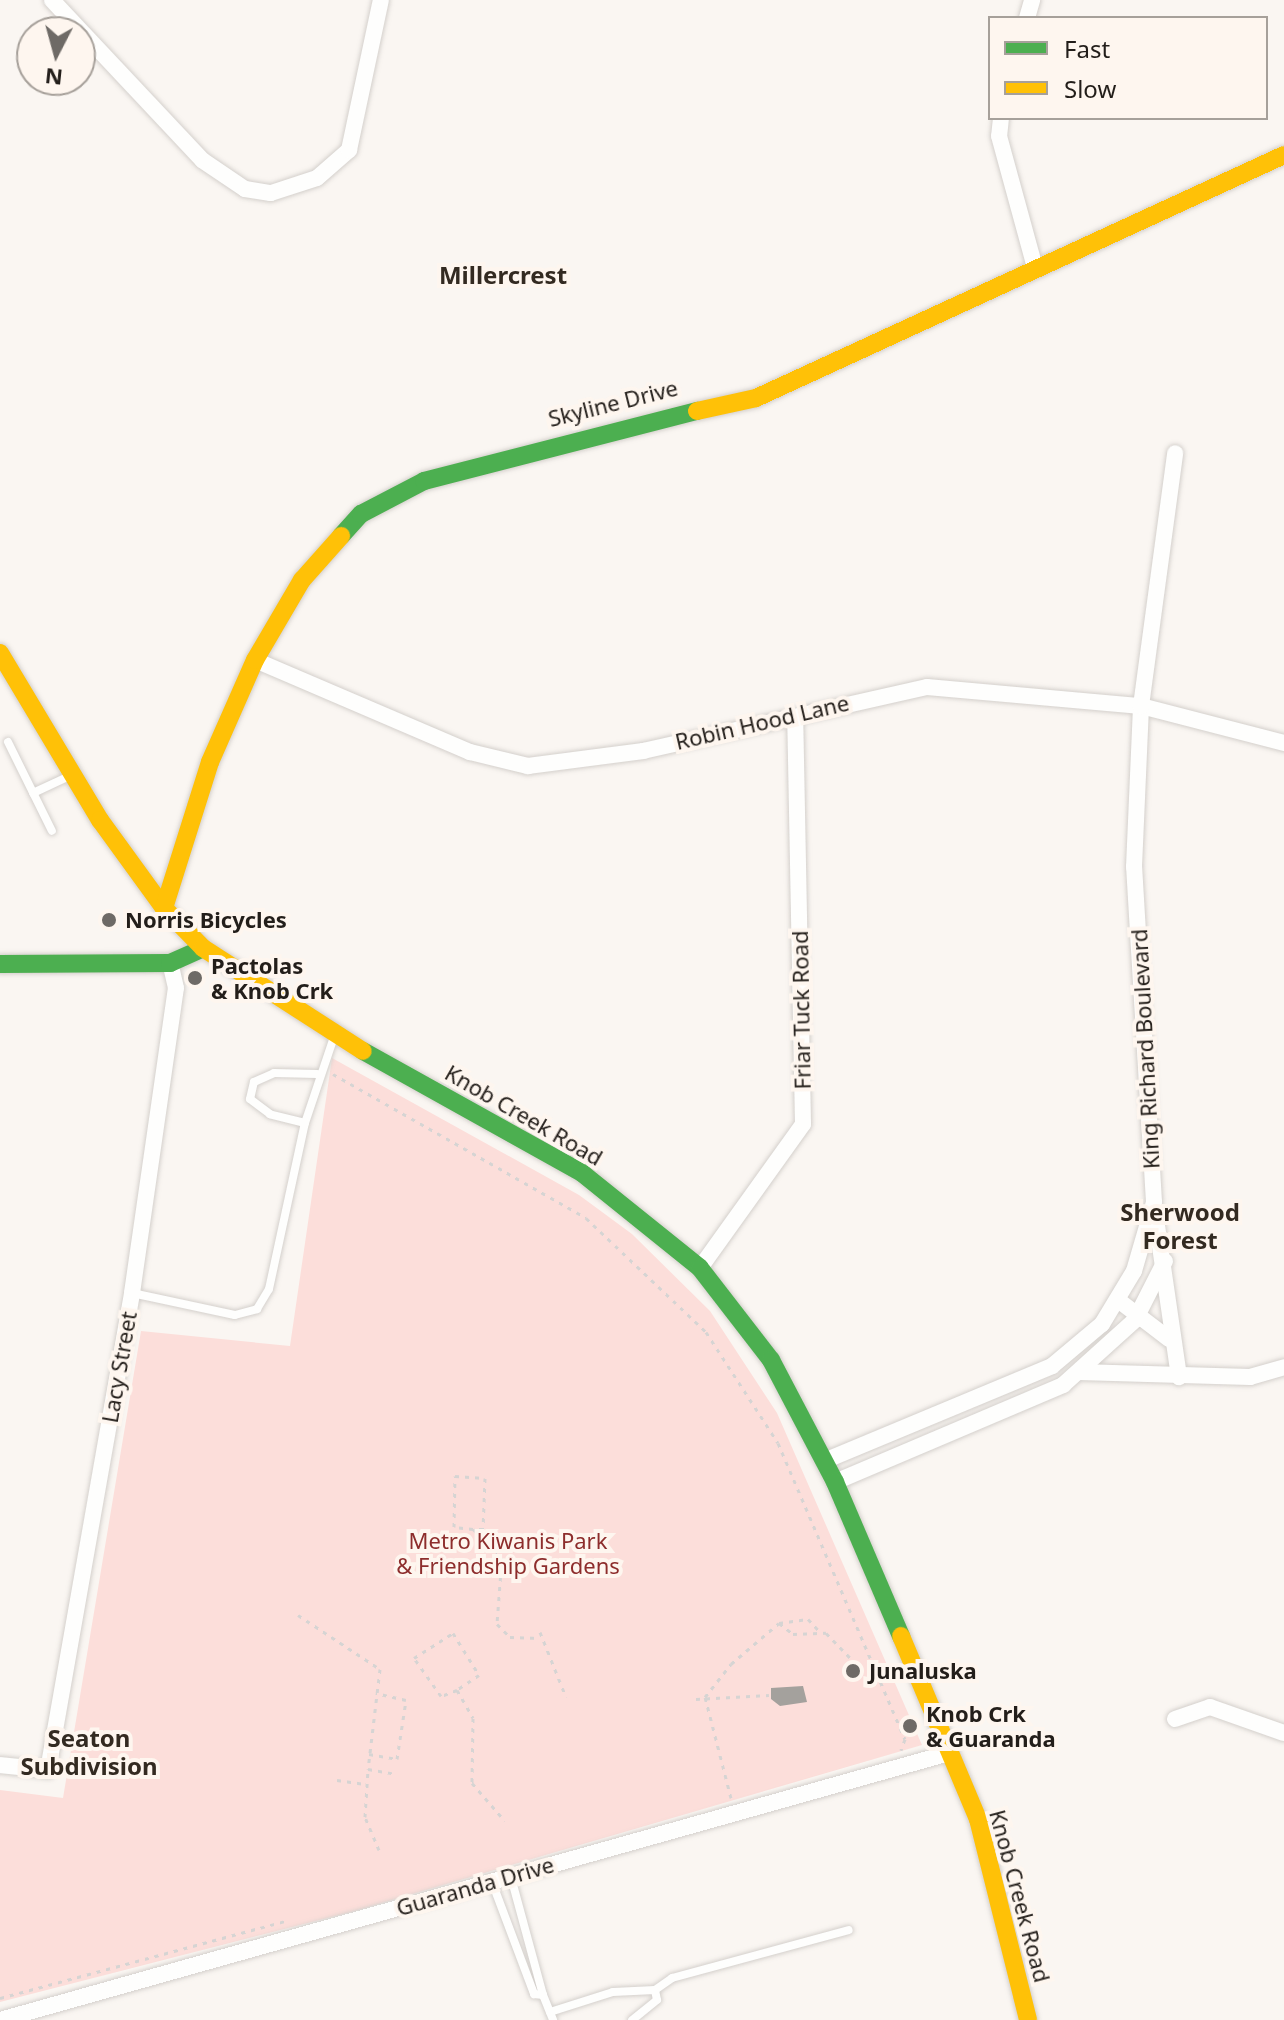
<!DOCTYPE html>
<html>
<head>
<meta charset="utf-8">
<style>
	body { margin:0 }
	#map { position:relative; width:1284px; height:2020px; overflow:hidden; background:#faf6f2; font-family:"Noto Sans",sans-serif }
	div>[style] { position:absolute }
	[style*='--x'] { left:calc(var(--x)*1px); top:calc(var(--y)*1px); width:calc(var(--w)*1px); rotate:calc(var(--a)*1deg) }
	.green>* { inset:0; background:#fcdeda }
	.building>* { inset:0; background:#a4a19d }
	.path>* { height:3px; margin-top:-1.5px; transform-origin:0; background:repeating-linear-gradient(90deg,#d6d4d3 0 4px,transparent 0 10px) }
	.roads { filter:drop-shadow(0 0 2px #d4d0cc) drop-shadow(0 0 2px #d4d0cc) }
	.lane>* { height:8px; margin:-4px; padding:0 4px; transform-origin:4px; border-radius:4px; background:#fefefd }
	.street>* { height:16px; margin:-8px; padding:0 8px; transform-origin:8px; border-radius:8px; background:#fefefd }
	.fast>* { height:18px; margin:-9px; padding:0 9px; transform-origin:9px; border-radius:9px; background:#4caf50 }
	.slow>* { height:18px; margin:-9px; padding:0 9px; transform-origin:9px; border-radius:9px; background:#ffc107 }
	.dots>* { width:22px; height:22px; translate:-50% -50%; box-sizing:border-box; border:4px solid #fef6ef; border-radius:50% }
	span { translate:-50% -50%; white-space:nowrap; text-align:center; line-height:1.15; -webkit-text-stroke:8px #fef6ef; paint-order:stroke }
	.street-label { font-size:22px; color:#231e1a }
	.poi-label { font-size:22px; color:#231e1a; font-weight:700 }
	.left { translate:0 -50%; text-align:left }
	.park-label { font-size:22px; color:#8d2d2c }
	.neighbourhood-label { font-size:24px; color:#332a21; font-weight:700 }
	.legend { position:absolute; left:988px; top:16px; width:280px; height:104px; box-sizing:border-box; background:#fef6ef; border:2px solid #a6a09a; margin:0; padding:10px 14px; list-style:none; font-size:24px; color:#231e1a }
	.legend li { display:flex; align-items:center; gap:16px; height:40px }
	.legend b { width:40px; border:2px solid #a6a09a }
	.north { position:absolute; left:16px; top:16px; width:80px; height:80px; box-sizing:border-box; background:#fef6ef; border:2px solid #a6a09a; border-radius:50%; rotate:186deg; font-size:22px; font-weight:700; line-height:32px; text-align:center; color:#231e1a }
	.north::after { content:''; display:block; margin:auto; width:28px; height:36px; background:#6e6a66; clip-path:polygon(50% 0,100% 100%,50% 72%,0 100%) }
</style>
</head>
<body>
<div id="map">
	<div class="green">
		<div style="clip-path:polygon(332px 1058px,579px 1195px,632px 1234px,710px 1311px,777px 1413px,922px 1745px,351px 1912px,0 2002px,0 1790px,63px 1798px,141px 1331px,290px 1346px)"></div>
	</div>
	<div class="building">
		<div style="clip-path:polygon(803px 1686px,807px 1702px,780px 1706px,771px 1699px,771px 1688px)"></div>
	</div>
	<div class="path">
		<div style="--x:333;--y:1074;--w:291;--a:29.6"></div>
		<div style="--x:586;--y:1218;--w:166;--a:43.5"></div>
		<div style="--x:706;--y:1332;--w:132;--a:57"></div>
		<div style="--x:778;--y:1443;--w:322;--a:66.8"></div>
		<div style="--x:905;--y:1739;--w:12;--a:110"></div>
		<div style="--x:473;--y:1529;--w:19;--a:-174"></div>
		<div style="--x:454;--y:1527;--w:51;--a:-88.9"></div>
		<div style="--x:455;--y:1476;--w:30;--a:4"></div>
		<div style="--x:485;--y:1478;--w:51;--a:92.2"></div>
		<div style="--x:483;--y:1529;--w:10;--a:180"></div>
		<div style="--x:473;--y:1529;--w:40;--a:44"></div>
		<div style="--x:502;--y:1557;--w:67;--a:94.3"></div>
		<div style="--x:497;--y:1624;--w:18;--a:45"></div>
		<div style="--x:510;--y:1637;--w:30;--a:2"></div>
		<div style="--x:427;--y:1553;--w:13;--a:72"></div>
		<div style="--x:431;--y:1565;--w:68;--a:8.5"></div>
		<div style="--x:298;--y:1615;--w:98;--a:33.4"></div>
		<div style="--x:380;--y:1669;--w:101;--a:96.8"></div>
		<div style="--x:779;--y:1623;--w:29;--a:-8"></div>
		<div style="--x:808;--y:1619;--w:16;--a:47"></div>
		<div style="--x:540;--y:1632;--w:70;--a:68.2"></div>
		<div style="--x:457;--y:1690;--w:17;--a:159"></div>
		<div style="--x:441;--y:1696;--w:47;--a:-125.4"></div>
		<div style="--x:414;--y:1658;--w:46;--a:-32.7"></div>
		<div style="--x:453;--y:1633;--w:49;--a:58.2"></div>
		<div style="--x:479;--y:1675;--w:27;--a:146"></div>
		<div style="--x:457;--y:1690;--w:32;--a:60"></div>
		<div style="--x:473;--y:1718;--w:65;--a:90.9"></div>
		<div style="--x:472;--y:1783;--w:50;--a:49"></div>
		<div style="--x:696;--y:1699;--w:73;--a:-3.1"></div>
		<div style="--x:369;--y:1754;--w:28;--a:10"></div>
		<div style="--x:397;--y:1759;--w:60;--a:-81.3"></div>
		<div style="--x:406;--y:1700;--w:31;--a:-167"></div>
		<div style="--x:337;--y:1780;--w:30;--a:8"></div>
		<div style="--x:731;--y:1798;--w:104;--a:-104.4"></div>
		<div style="--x:705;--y:1697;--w:42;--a:-51.8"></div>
		<div style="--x:731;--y:1664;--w:63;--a:-40.5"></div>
		<div style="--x:779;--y:1623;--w:18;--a:38"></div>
		<div style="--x:793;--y:1634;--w:33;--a:-2"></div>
		<div style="--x:826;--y:1633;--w:49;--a:45.8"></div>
		<div style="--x:379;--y:1850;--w:36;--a:-113"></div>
		<div style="--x:365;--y:1817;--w:48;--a:-86.4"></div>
		<div style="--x:368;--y:1769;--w:28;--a:10"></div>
		<div style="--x:0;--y:1998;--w:295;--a:-15.1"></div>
	</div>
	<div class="roads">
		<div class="lane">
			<div style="--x:8;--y:742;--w:99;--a:63.7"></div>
			<div style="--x:33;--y:793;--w:40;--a:-25"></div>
			<div style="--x:305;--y:1123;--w:91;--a:-71.4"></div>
			<div style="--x:132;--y:1293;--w:105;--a:12.1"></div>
			<div style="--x:235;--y:1315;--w:23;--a:-15"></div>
			<div style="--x:257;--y:1309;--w:23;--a:-59"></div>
			<div style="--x:269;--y:1289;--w:170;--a:-77.8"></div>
			<div style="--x:305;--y:1123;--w:36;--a:-166"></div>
			<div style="--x:270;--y:1114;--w:25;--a:-143"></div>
			<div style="--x:250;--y:1099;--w:17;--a:-77"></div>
			<div style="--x:254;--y:1082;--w:22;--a:-24"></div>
			<div style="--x:274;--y:1073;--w:43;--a:1.3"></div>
			<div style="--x:492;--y:1882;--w:120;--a:69.4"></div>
			<div style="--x:534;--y:1994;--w:9;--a:6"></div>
			<div style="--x:543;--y:1995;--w:122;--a:-105.2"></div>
			<div style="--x:655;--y:1990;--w:21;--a:-35"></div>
			<div style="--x:672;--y:1978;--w:183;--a:-15.2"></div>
			<div style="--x:543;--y:1995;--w:27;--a:68"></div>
			<div style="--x:550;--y:2012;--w:66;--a:-17.6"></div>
			<div style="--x:613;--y:1992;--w:42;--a:-2.7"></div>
			<div style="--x:655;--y:1990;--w:10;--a:79"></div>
			<div style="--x:657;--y:2000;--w:32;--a:141"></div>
		</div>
		<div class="street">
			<div style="--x:52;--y:0;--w:219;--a:46.8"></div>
			<div style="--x:202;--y:160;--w:52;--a:34"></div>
			<div style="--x:245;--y:189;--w:26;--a:9"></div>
			<div style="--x:271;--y:193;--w:48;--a:-18.1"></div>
			<div style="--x:317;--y:178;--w:43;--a:-41.2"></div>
			<div style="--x:349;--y:150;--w:153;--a:-78"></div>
			<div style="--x:1027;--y:18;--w:19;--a:-74"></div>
			<div style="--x:1001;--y:118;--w:18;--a:96"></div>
			<div style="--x:999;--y:136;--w:137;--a:74.7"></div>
			<div style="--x:255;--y:660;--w:234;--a:23.2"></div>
			<div style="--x:470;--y:752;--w:60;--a:13.6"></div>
			<div style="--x:528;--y:766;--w:116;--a:-7.4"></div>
			<div style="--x:643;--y:751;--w:291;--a:-12.7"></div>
			<div style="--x:927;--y:687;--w:215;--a:5.1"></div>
			<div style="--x:1141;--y:706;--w:148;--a:14.5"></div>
			<div style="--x:1155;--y:1212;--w:167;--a:81.7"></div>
			<div style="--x:700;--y:1268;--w:177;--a:-54.4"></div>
			<div style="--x:803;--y:1124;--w:405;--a:-91.1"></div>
			<div style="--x:1118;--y:1300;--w:64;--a:37.4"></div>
			<div style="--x:1079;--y:1372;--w:171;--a:1.7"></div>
			<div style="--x:1250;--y:1377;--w:35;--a:-16"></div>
			<div style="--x:824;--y:1461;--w:247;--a:-22.6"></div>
			<div style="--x:1052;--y:1366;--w:65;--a:-40"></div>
			<div style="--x:1102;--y:1324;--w:62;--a:-58.9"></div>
			<div style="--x:1134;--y:1271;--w:72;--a:-73.8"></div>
			<div style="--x:1154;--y:1202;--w:336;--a:-93.4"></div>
			<div style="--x:1134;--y:867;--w:161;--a:-87.5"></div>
			<div style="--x:1141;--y:706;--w:255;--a:-82.3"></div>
			<div style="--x:835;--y:1482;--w:248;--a:-23"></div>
			<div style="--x:1063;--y:1385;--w:97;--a:-42.1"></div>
			<div style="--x:1135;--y:1320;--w:66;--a:-63"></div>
			<div style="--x:1175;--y:1719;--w:37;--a:-19"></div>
			<div style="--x:1210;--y:1707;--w:78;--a:19.4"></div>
			<div style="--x:0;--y:1765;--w:48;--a:5.9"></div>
			<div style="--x:48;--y:1770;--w:484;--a:-80"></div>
			<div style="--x:132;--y:1293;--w:308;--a:-81.8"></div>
			<div style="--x:176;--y:988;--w:26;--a:-103"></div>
			<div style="--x:0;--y:2020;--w:986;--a:-15.71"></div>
		</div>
		<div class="fast">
			<div style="--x:341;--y:536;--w:30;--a:-48"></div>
			<div style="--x:361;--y:514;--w:71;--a:-27.6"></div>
			<div style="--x:424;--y:481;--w:282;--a:-14.4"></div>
			<div style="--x:0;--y:964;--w:170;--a:-0.3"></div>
			<div style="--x:170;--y:963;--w:36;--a:-24"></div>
			<div style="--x:363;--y:1051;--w:251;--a:29.1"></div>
			<div style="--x:582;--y:1173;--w:151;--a:38.8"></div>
			<div style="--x:700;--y:1268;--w:116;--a:52.3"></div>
			<div style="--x:771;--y:1360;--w:138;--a:62.3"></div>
			<div style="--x:835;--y:1482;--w:168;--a:66.8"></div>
		</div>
		<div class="slow">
			<div style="--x:697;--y:411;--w:60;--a:-12.4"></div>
			<div style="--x:756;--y:398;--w:581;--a:-24.71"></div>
			<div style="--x:0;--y:653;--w:195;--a:59.1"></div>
			<div style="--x:100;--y:820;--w:109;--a:54"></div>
			<div style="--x:164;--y:908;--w:56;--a:45.7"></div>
			<div style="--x:203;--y:948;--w:190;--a:32.8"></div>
			<div style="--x:164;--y:908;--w:153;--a:-72.5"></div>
			<div style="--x:210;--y:762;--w:111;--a:-66.2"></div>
			<div style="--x:255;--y:660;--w:93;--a:-59.6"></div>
			<div style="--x:302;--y:580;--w:59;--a:-48.4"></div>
			<div style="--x:901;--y:1636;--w:199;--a:67.2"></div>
			<div style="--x:978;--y:1819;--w:207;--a:76"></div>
		</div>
	</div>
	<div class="dots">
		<div style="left:109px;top:920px;background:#6e6a66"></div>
		<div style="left:195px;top:978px;background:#6e6a66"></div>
		<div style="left:853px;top:1671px;background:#6e6a66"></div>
		<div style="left:910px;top:1726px;background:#6e6a66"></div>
	</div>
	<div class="street-label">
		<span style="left:613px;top:403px;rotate:-14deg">Skyline Drive</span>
		<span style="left:762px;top:722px;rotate:-13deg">Robin Hood Lane</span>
		<span style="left:801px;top:1010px;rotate:-91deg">Friar Tuck Road</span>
		<span style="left:1145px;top:1049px;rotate:-93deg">King Richard Boulevard</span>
		<span style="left:524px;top:1115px;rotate:30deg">Knob Creek Road</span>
		<span style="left:119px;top:1367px;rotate:-80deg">Lacy Street</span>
		<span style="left:475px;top:1886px;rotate:-16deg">Guaranda Drive</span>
		<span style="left:1020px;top:1896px;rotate:75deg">Knob Creek Road</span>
	</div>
	<div class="poi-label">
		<span class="left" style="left:125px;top:920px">Norris Bicycles</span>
		<span class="left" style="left:211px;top:978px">Pactolas<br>&amp; Knob Crk</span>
		<span class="left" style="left:869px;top:1671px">Junaluska</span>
		<span class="left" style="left:926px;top:1726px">Knob Crk<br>&amp; Guaranda</span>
	</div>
	<div class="park-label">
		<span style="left:508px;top:1553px">Metro Kiwanis Park<br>&amp; Friendship Gardens</span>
	</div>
	<div class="neighbourhood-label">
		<span style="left:503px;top:275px">Millercrest</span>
		<span style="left:1180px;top:1226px">Sherwood<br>Forest</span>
		<span style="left:89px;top:1752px">Seaton<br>Subdivision</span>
	</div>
	<ul class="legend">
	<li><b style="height:10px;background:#4caf50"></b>Fast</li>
	<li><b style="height:10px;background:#ffc107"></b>Slow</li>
	</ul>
	<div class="north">N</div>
</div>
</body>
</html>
